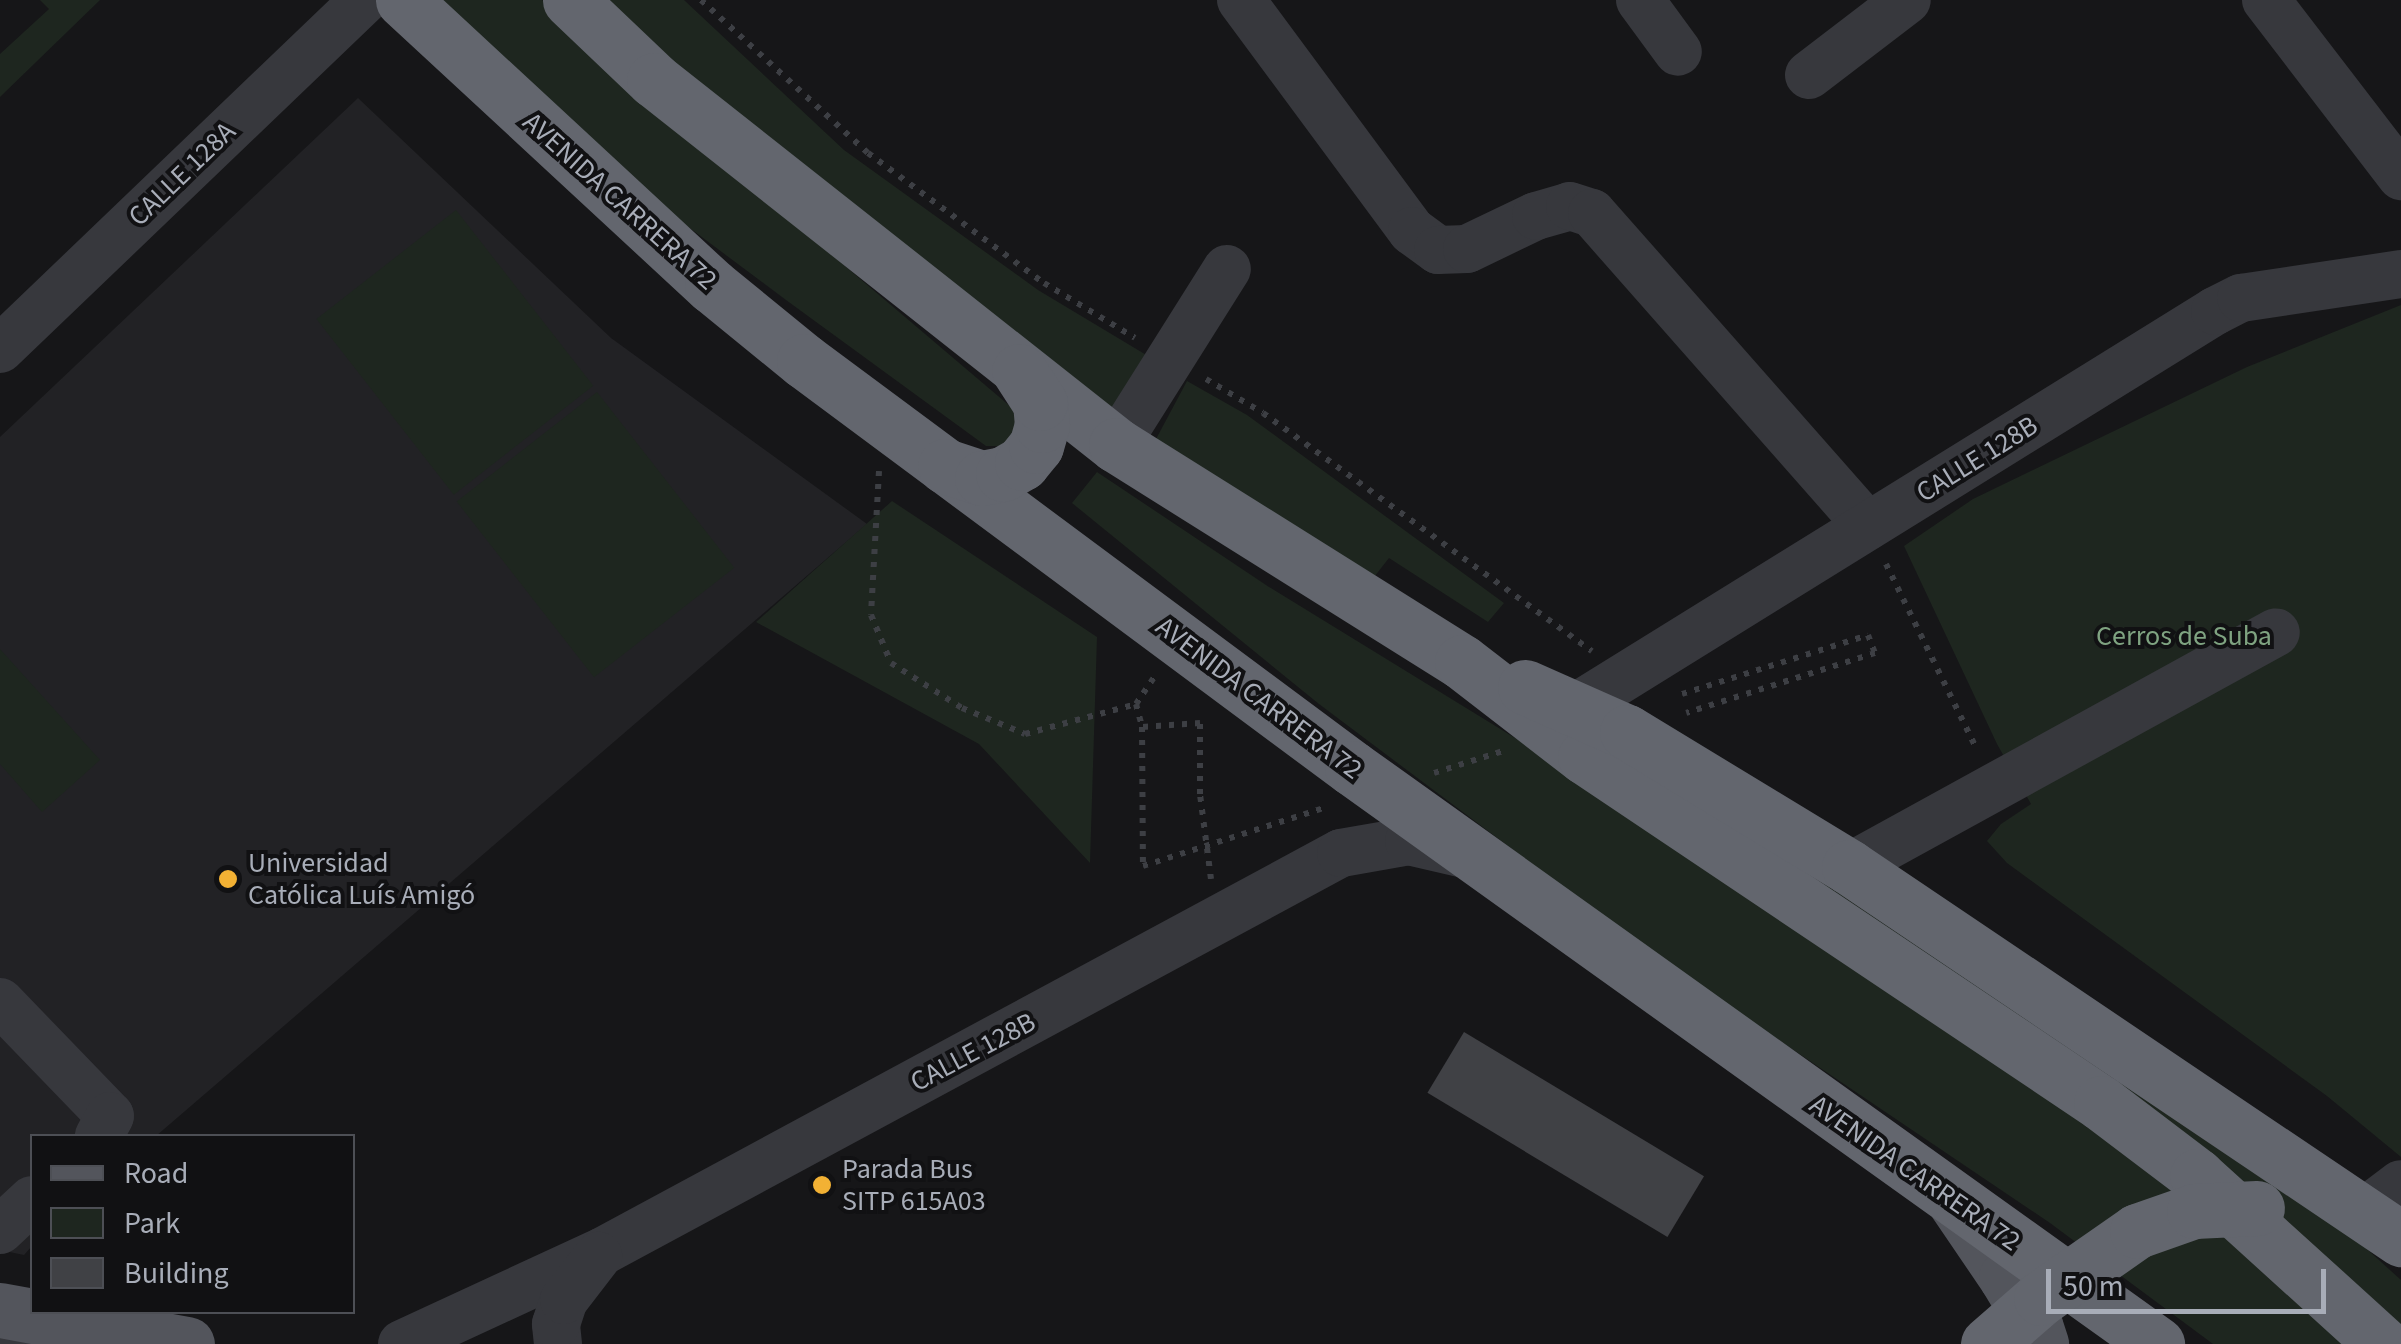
<!DOCTYPE html>
<html>
<head>
<meta charset="utf-8">
<style>
	body { margin:0 }
	#map { position:relative; width:2401px; height:1344px; overflow:hidden; background:#161618; font-family:"Source Sans 3",sans-serif }
	div>[style] { position:absolute }
	[style*='--x'] { left:calc(var(--x)*1px); top:calc(var(--y)*1px); width:calc(var(--w)*1px); rotate:calc(var(--a)*1deg) }
	.built>* { inset:0; background:#222225 }
	.green>* { inset:0; background:#1e261f; transform-origin:0 0 }
	.building>* { inset:0; background:#404145; transform-origin:0 0 }
	.path>* { height:6px; margin-top:-3px; transform-origin:0; background:repeating-linear-gradient(90deg,#3d3f44 0 5px,transparent 0 13px) }
	.minor>* { height:48px; margin:-24px; padding:0 24px; transform-origin:24px; border-radius:24px; background:#37383d }
	.major>* { height:55px; margin:-27.5px; padding:0 27.5px; transform-origin:27.5px; border-radius:27.5px; background:#53555c }
	.highway>* { height:55px; margin:-27.5px; padding:0 27.5px; transform-origin:27.5px; border-radius:27.5px; background:#63666e }
	.dots>* { width:28px; height:28px; translate:-50% -50%; box-sizing:border-box; border:5px solid #111113; border-radius:50% }
	span { translate:-50% -50%; white-space:nowrap; text-align:center; line-height:1.15; -webkit-text-stroke:8px #111113; paint-order:stroke }
	.street-label { font-size:28px; color:#a8adb8 }
	.park-label { font-size:28px; color:#7fa381 }
	.poi-label { font-size:28px; color:#a8adb8 }
	.left { translate:0 -50%; text-align:left }
	.legend { position:absolute; left:30px; top:1134px; width:325px; height:180px; box-sizing:border-box; background:#111113; border:2px solid #4d4f55; margin:0; padding:12px 18px; list-style:none; font-size:30px; color:#a8adb8 }
	.legend li { display:flex; align-items:center; gap:20px; height:50px }
	.legend b { width:50px; border:2px solid #4d4f55 }
	.scale { position:absolute; left:2046px; top:1269px; width:280px; height:45px; box-sizing:border-box; border:5px solid #a8adb8; border-top:0; padding-left:12px; font-size:30px; line-height:35px; white-space:nowrap; color:#a8adb8; -webkit-text-stroke:8px #111113; paint-order:stroke }
</style>
</head>
<body>
<div id="map">
	<div class="built">
		<div style="clip-path:polygon(358px 98px,611px 338px,867px 524px,156px 1136px,32px 1136px,32px 1246px,24px 1255px,0 1250px,0 437px)"></div>
	</div>
	<div class="green">
		<div style="clip-path:polygon(40px 0,100px 0,0 97px,0 54px,49px 9px)"></div>
		<div style="clip-path:polygon(441px 0,542px 0,613px 69px,1011px 407px,1017px 420px,1017px 434px,999px 446px,986px 446px,786px 300px,671px 214px)"></div>
		<div style="clip-path:polygon(608px 0,684px 0,844px 150px,1038px 290px,1148px 356px,1109px 412px,780px 160px)"></div>
		<div style="left:456px;top:210px;width:223px;height:177px;rotate:52deg"></div>
		<div style="clip-path:polygon(2401px 305px,2401px 1157px,2327px 1096px,2007px 863px,1987px 841px,2001px 824px,2031px 804px,1997px 744px,1904px 546px,1973px 499px,2247px 367px)"></div>
		<div style="clip-path:polygon(1187px 381px,1247px 415px,1504px 603px,1488px 622px,1389px 558px,1371px 581px,1156px 439px)"></div>
		<div style="left:597px;top:392px;width:223px;height:178px;rotate:52deg"></div>
		<div style="clip-path:polygon(1097px 472px,1269px 587px,1655px 824px,1989px 1051px,2168px 1186px,2345px 1344px,2213px 1344px,2050px 1223px,1657px 958px,1319px 704px,1072px 503px)"></div>
		<div style="clip-path:polygon(892px 501px,1097px 637px,1090px 863px,979px 744px,756px 622px)"></div>
		<div style="clip-path:polygon(0 649px,100px 760px,42px 812px,0 764px)"></div>
		<div style="clip-path:polygon(1687px 785px,2305px 1193px,2401px 1280px,2401px 1334px,1680px 795px)"></div>
	</div>
	<div class="building">
		<div style="left:1464px;top:1032px;width:280px;height:71px;rotate:31deg"></div>
	</div>
	<div class="path">
		<div style="--x:701;--y:0;--w:226;--a:42.5"></div>
		<div style="--x:868;--y:153;--w:219;--a:36.5"></div>
		<div style="--x:1044;--y:283;--w:106;--a:31.1"></div>
		<div style="--x:1206;--y:379;--w:66;--a:30.8"></div>
		<div style="--x:1263;--y:413;--w:406;--a:35.9"></div>
		<div style="--x:879;--y:471;--w:144;--a:93.2"></div>
		<div style="--x:871;--y:615;--w:52;--a:67.4"></div>
		<div style="--x:891;--y:663;--w:84;--a:32.4"></div>
		<div style="--x:962;--y:708;--w:68;--a:22.4"></div>
		<div style="--x:1025;--y:734;--w:115;--a:-15.1"></div>
		<div style="--x:1136;--y:704;--w:34;--a:-56"></div>
		<div style="--x:1886;--y:564;--w:207;--a:63.9"></div>
		<div style="--x:1682;--y:694;--w:195;--a:-17.6"></div>
		<div style="--x:1868;--y:635;--w:19;--a:69"></div>
		<div style="--x:1875;--y:653;--w:198;--a:162.4"></div>
		<div style="--x:1136;--y:704;--w:24;--a:75"></div>
		<div style="--x:1434;--y:773;--w:72;--a:-17.7"></div>
		<div style="--x:1211;--y:879;--w:86;--a:-97.4"></div>
		<div style="--x:1200;--y:794;--w:71;--a:-90"></div>
		<div style="--x:1200;--y:723;--w:58;--a:176.1"></div>
		<div style="--x:1142;--y:727;--w:139;--a:89.6"></div>
		<div style="--x:1143;--y:866;--w:193;--a:-17.8"></div>
	</div>
	<div class="minor">
		<div style="--x:1241;--y:0;--w:287;--a:53.5"></div>
		<div style="--x:1412;--y:231;--w:32;--a:36"></div>
		<div style="--x:1438;--y:250;--w:29;--a:-2"></div>
		<div style="--x:1467;--y:249;--w:76;--a:-25.6"></div>
		<div style="--x:1536;--y:216;--w:35;--a:-16"></div>
		<div style="--x:1570;--y:206;--w:23;--a:18"></div>
		<div style="--x:1592;--y:213;--w:417;--a:48.6"></div>
		<div style="--x:1640;--y:0;--w:64;--a:53.8"></div>
		<div style="--x:2266;--y:0;--w:222;--a:52.5"></div>
		<div style="--x:1809;--y:75;--w:123;--a:-37.4"></div>
		<div style="--x:0;--y:349;--w:504;--a:-43.79"></div>
		<div style="--x:1116;--y:445;--w:208;--a:-57.8"></div>
		<div style="--x:1576;--y:707;--w:752;--a:-31.79"></div>
		<div style="--x:2215;--y:311;--w:29;--a:-27"></div>
		<div style="--x:2241;--y:298;--w:162;--a:-8.5"></div>
		<div style="--x:1849;--y:867;--w:487;--a:-28.8"></div>
		<div style="--x:0;--y:1002;--w:158;--a:46"></div>
		<div style="--x:110;--y:1116;--w:23;--a:119"></div>
		<div style="--x:2364;--y:1212;--w:46;--a:-37.1"></div>
		<div style="--x:0;--y:1230;--w:44;--a:-43.2"></div>
		<div style="--x:0;--y:1340;--w:21;--a:11"></div>
		<div style="--x:402;--y:1344;--w:221;--a:-24.8"></div>
		<div style="--x:603;--y:1251;--w:838;--a:-28.34"></div>
		<div style="--x:1341;--y:853;--w:69;--a:-10"></div>
		<div style="--x:1409;--y:841;--w:62;--a:13.1"></div>
		<div style="--x:558;--y:1344;--w:20;--a:-96"></div>
		<div style="--x:556;--y:1324;--w:25;--a:-72"></div>
		<div style="--x:564;--y:1300;--w:56;--a:-52.3"></div>
	</div>
	<div class="major">
		<div style="--x:1955;--y:1202;--w:91;--a:55.8"></div>
		<div style="--x:2006;--y:1277;--w:56;--a:58.9"></div>
		<div style="--x:2035;--y:1325;--w:20;--a:72"></div>
		<div style="--x:0;--y:1310;--w:190;--a:10.3"></div>
	</div>
	<div class="highway">
		<div style="--x:403;--y:0;--w:421;--a:42.8"></div>
		<div style="--x:712;--y:286;--w:119;--a:39.2"></div>
		<div style="--x:804;--y:361;--w:683;--a:36.6"></div>
		<div style="--x:1352;--y:768;--w:990;--a:35.58"></div>
		<div style="--x:570;--y:0;--w:116;--a:43.6"></div>
		<div style="--x:654;--y:80;--w:589;--a:38.31"></div>
		<div style="--x:1116;--y:445;--w:408;--a:32.1"></div>
		<div style="--x:1462;--y:662;--w:155;--a:37.7"></div>
		<div style="--x:1585;--y:757;--w:621;--a:33.84"></div>
		<div style="--x:2101;--y:1103;--w:121;--a:37.2"></div>
		<div style="--x:2197;--y:1176;--w:250;--a:42.2"></div>
		<div style="--x:945;--y:466;--w:39;--a:18"></div>
		<div style="--x:982;--y:478;--w:21;--a:-11"></div>
		<div style="--x:1003;--y:474;--w:22;--a:-30"></div>
		<div style="--x:1022;--y:463;--w:22;--a:-51"></div>
		<div style="--x:1036;--y:446;--w:22;--a:-74"></div>
		<div style="--x:1042;--y:425;--w:22;--a:-95"></div>
		<div style="--x:1040;--y:403;--w:38;--a:-123"></div>
		<div style="--x:1525;--y:687;--w:111;--a:23.8"></div>
		<div style="--x:1627;--y:732;--w:260;--a:31.3"></div>
		<div style="--x:1849;--y:867;--w:666;--a:33.98"></div>
		<div style="--x:1988;--y:1344;--w:70;--a:-41"></div>
		<div style="--x:2041;--y:1298;--w:117;--a:-34.9"></div>
		<div style="--x:2137;--y:1231;--w:60;--a:-19.3"></div>
		<div style="--x:2194;--y:1211;--w:63;--a:-2.7"></div>
	</div>
	<div class="dots">
		<div style="left:228px;top:879px;background:#f2b134"></div>
		<div style="left:822px;top:1185px;background:#f2b134"></div>
	</div>
	<div class="street-label">
		<span style="left:182px;top:174px;rotate:-44deg">CALLE 128A</span>
		<span style="left:620px;top:201px;rotate:42deg">AVENIDA CARRERA 72</span>
		<span style="left:1977px;top:459px;rotate:-32deg">CALLE 128B</span>
		<span style="left:1259px;top:698px;rotate:37deg">AVENIDA CARRERA 72</span>
		<span style="left:973px;top:1052px;rotate:-28deg">CALLE 128B</span>
		<span style="left:1915px;top:1173px;rotate:35deg">AVENIDA CARRERA 72</span>
	</div>
	<div class="park-label">
		<span style="left:2184px;top:636px">Cerros de Suba</span>
	</div>
	<div class="poi-label">
		<span class="left" style="left:248px;top:879px">Universidad<br>Católica Luís Amigó</span>
		<span class="left" style="left:842px;top:1185px">Parada Bus<br>SITP 615A03</span>
	</div>
	<ul class="legend">
	<li><b style="height:12px;background:#53555c"></b>Road</li>
	<li><b style="height:28px;background:#1e261f"></b>Park</li>
	<li><b style="height:28px;background:#404145"></b>Building</li>
	</ul>
	<div class="scale">50 m</div>
</div>
</body>
</html>
